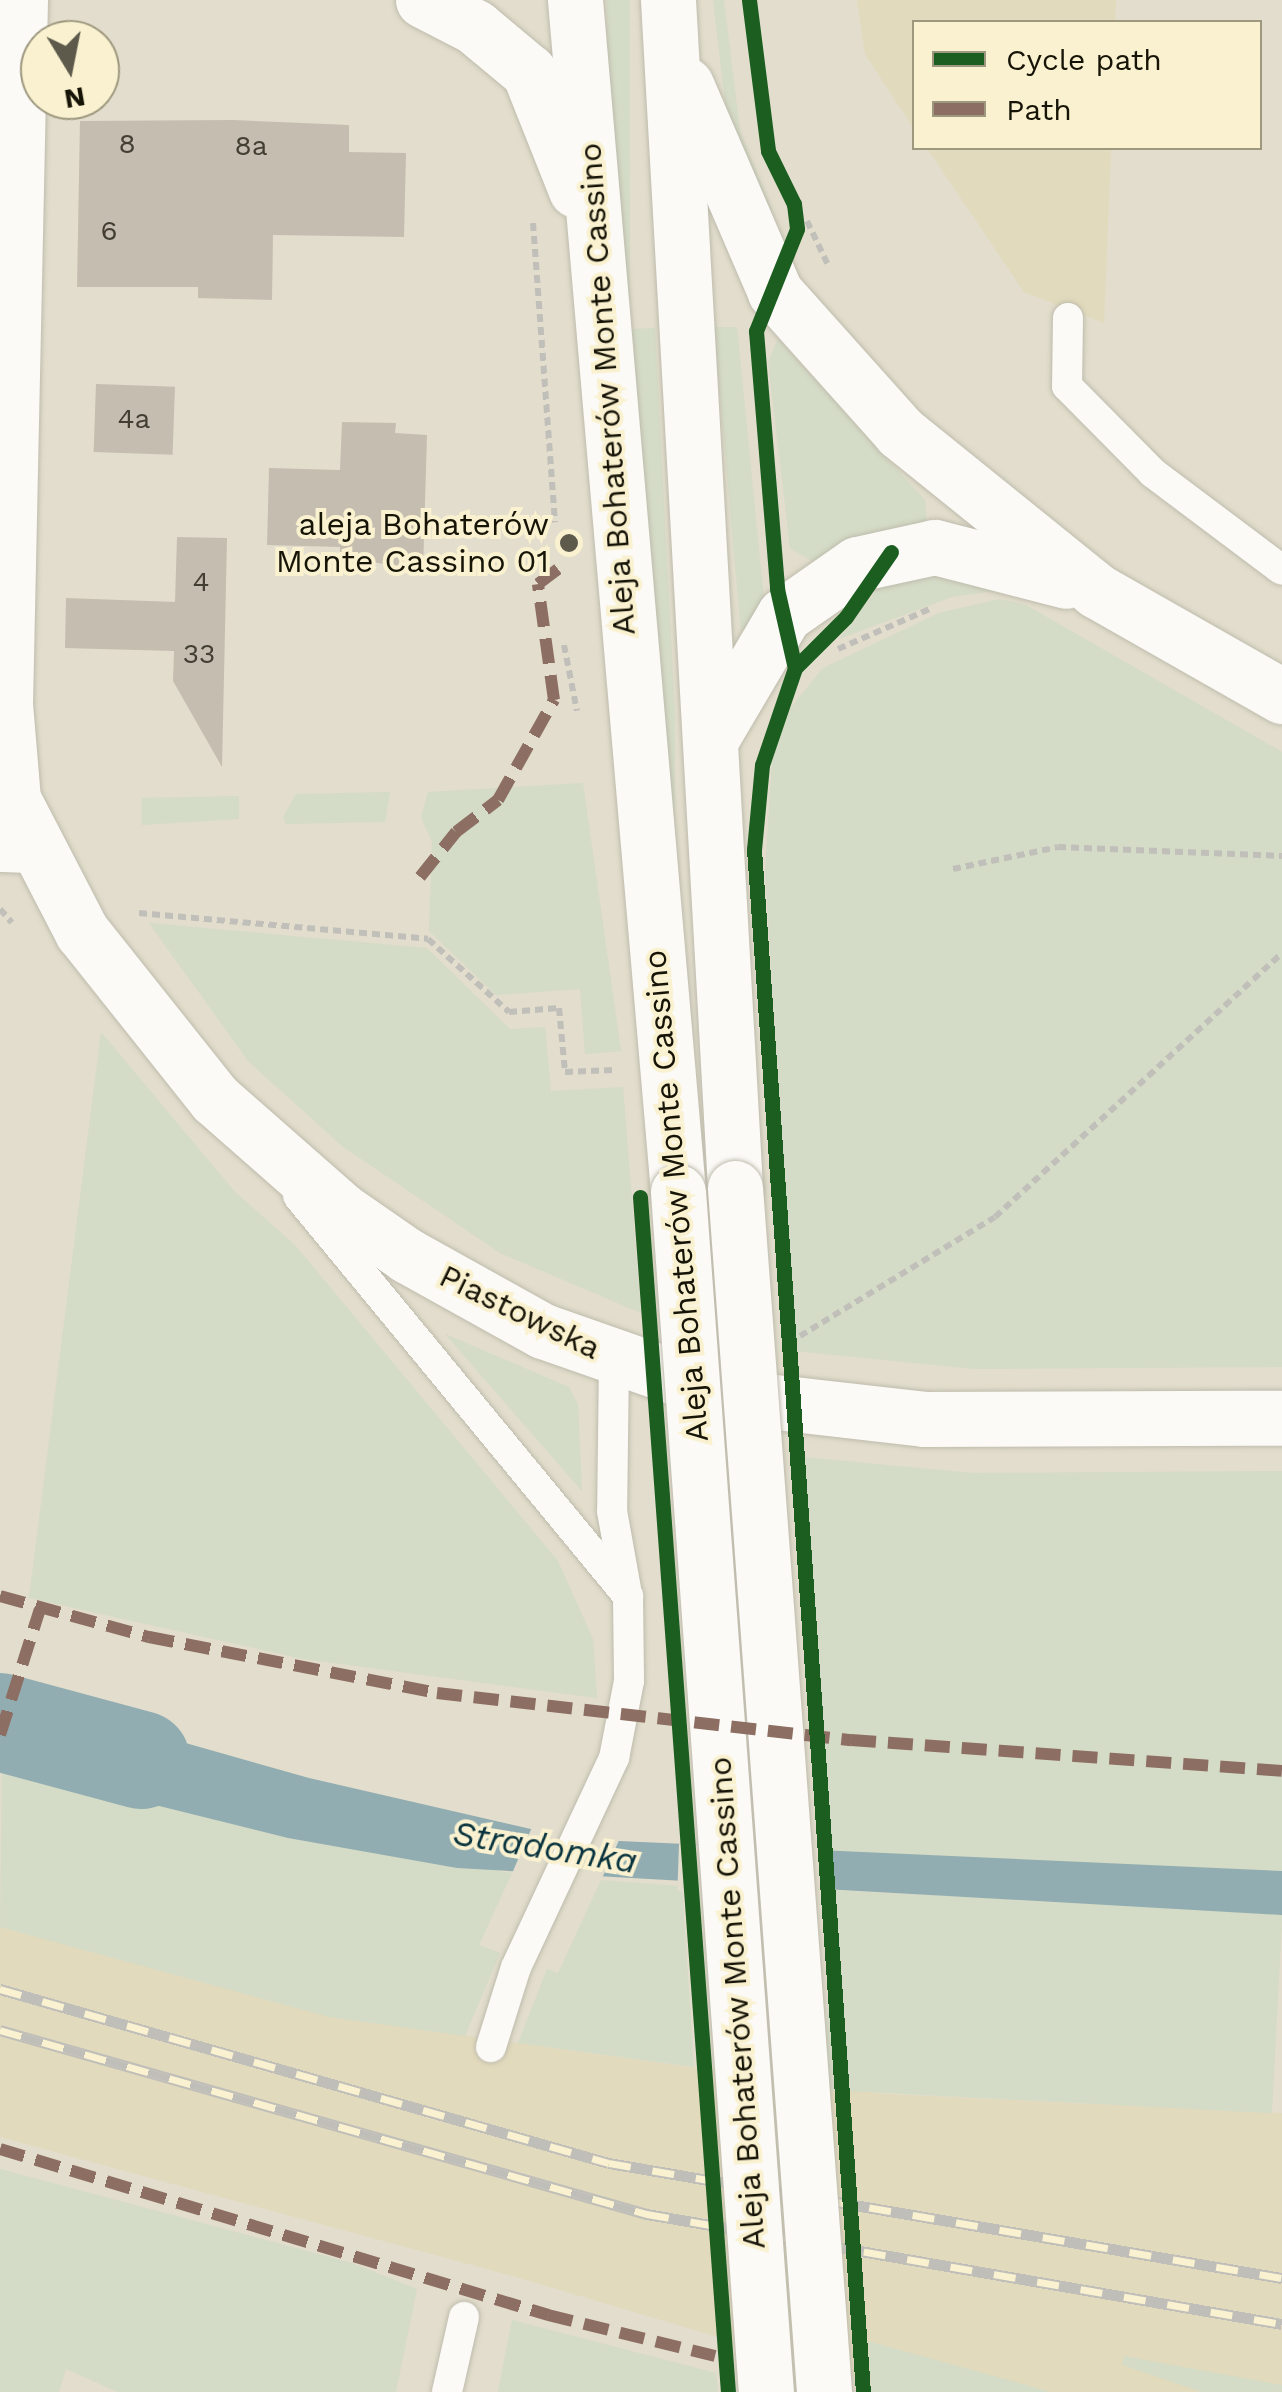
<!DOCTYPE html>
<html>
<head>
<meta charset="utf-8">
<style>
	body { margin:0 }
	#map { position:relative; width:1282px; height:2392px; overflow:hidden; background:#e2ddcc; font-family:"Work Sans",sans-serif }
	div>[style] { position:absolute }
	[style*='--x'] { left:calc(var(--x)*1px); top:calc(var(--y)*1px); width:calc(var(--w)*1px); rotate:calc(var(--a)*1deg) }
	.built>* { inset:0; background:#e2dabc }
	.green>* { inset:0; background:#d4dbc6; transform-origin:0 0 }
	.water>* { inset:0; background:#91adb1 }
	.pier>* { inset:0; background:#e2ddcc; transform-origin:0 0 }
	.river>* { height:98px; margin:-49px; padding:0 49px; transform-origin:49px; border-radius:49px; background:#91adb1 }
	.building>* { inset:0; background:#c5bdb0; transform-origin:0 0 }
	.path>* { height:6px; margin-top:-3px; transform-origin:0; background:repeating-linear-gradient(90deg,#c1bfb9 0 8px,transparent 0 13px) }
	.roads { filter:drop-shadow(0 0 2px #bfbcad) drop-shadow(0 0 2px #bfbcad) }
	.service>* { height:30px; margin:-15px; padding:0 15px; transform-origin:15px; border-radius:15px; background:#fbfaf7 }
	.minor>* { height:55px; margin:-27.5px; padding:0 27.5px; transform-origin:27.5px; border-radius:27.5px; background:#fbfaf7 }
	.tertiary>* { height:55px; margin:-27.5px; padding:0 27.5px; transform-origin:27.5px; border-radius:27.5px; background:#fbfaf7 }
	.primary>* { height:55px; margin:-27.5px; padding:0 27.5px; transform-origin:27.5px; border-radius:27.5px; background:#fbfaf7 }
	.rail>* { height:11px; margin-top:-5.5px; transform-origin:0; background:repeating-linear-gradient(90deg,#f9f1cf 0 22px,#bfbeb9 0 44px); box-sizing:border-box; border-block:2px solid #bfbeb9 }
	.bridges { filter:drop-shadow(0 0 2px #bfbcad) drop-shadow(0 0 2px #bfbcad) }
	.primary-bridge>* { height:55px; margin:-27.5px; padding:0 27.5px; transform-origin:27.5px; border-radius:27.5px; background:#fbfaf7 }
	.quiet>* { height:12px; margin-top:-6px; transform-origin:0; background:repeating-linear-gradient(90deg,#8d6e63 0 25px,transparent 0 37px) }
	.cycleway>* { height:15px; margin:-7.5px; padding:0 7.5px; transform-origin:7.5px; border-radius:7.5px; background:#1b5e20 }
	.dots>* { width:28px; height:28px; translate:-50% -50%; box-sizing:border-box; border:5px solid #f9f1cf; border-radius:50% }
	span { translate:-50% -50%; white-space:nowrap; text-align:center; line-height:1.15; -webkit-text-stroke:8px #f9f1cf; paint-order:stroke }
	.number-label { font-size:28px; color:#423e31 }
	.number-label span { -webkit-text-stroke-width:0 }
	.street-label { font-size:32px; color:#161307 }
	.poi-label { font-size:32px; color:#161307 }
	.right { translate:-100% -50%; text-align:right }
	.water-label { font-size:35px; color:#08333e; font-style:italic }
	.legend { position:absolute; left:912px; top:20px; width:350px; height:130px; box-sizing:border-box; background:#f9f1cf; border:2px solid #9e987f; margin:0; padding:12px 18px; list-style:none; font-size:30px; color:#161307 }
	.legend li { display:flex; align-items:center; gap:20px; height:50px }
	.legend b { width:50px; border:2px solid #9e987f }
	.north { position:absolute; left:20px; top:20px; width:100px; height:100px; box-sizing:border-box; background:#f9f1cf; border:2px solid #9e987f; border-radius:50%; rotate:170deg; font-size:28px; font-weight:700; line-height:40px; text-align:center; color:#161307 }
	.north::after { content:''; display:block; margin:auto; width:35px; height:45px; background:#5d5a4c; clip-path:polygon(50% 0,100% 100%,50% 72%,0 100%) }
</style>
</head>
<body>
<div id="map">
	<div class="built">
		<div style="clip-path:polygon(857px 0,1116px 0,1115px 22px,914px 22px,914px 129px,865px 54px)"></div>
		<div style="clip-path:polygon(927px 148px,1111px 148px,1104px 323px,1024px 292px)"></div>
		<div style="clip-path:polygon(0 1927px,330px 2017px,885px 2094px,1282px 2113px,1282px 2392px,871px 2392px,870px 2382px,516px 2277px,0 2137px)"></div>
	</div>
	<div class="green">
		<div style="left:607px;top:0;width:23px;height:299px"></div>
		<div style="clip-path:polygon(713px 0,724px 0,740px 131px,772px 209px,766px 222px,728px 127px)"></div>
		<div style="clip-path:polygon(714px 327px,737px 327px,764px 600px,741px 633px)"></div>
		<div style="clip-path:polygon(655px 328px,675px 716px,675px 816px,668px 817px,630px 329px)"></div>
		<div style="clip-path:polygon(778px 339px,925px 500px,927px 522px,883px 530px,813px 562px,790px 548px,768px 362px)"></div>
		<div style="clip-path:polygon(922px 571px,1007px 589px,952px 597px,839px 639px,886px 578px)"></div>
		<div style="clip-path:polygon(999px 599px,1026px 605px,1282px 752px,1282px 1367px,975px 1369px,795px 1351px,765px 871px,772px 762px,788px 711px,823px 668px,939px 613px)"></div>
		<div style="clip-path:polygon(583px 783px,621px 1051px,585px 1054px,580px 989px,496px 995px,429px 931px,432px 842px,421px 817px,428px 792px)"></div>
		<div style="clip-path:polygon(390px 792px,385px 822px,286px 824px,283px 817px,296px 794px)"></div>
		<div style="clip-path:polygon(239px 796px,239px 819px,142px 825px,142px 798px)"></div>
		<div style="clip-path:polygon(149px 923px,427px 948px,510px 1029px,545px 1027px,551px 1091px,623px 1087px,641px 1313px,500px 1253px,342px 1146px,248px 1061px)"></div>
		<div style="clip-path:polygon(101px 1032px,235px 1192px,295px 1245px,558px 1561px,593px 1639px,597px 1698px,303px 1659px,29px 1598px)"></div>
		<div style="clip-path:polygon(445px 1334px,569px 1387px,578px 1405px,582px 1491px)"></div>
		<div style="clip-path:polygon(802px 1457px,973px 1473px,1282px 1471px,1282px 1871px,832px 1853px)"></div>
		<div style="clip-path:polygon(2px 1767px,288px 1838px,512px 1873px,479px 1945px,500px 1953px,465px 2036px,329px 2017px,0 1927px)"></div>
		<div style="clip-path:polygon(601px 1880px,682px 1886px,694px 2067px,518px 2043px,547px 1969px,558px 1973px)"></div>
		<div style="left:834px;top:1890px;width:449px;height:200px;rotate:3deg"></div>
		<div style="clip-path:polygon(0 2169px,352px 2263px,417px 2289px,396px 2392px,118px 2392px,66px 2369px,59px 2392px,0 2392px)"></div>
		<div style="clip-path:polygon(512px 2320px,716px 2373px,718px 2392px,498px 2392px)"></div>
		<div style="clip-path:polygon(868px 2341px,1051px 2392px,871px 2392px)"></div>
		<div style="clip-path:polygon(1124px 2356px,1282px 2385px,1282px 2392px,1202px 2392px,1122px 2365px)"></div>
	</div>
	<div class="water">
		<div style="clip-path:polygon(20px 1696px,309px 1778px,574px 1839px,1282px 1871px,1282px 1915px,457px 1868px,288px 1838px,2px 1767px)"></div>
	</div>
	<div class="pier">
		<div style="clip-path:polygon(533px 1825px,620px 1838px,599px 1885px,510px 1878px)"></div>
		<div style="left:679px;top:1844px;width:152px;height:47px;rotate:2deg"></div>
	</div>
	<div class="river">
		<div style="--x:0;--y:1722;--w:146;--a:15.1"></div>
	</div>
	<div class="building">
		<div style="clip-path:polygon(233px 120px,349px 125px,349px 152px,406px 153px,404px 237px,273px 235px,272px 300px,198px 298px,198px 287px,77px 287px,80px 121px)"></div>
		<div style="left:96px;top:384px;width:79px;height:68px;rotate:2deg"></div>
		<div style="clip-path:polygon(342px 422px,396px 423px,395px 433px,427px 435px,423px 570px,340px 557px,340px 547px,267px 545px,269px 468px,340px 470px)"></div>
		<div style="clip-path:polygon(177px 537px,227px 538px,222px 767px,173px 681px,174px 651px,65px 648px,66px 598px,175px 602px)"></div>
	</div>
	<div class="path">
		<div style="--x:807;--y:221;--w:51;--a:64.4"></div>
		<div style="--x:533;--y:223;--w:300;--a:85.8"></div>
		<div style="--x:564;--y:645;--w:67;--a:78.9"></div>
		<div style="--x:838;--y:649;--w:103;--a:-23.6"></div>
		<div style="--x:953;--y:869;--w:107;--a:-11.8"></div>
		<div style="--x:1058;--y:847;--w:224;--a:2.3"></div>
		<div style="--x:0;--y:909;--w:18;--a:49"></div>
		<div style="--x:139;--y:913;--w:290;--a:5.1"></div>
		<div style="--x:428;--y:939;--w:109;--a:42"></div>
		<div style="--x:509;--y:1012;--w:50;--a:-4.6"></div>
		<div style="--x:559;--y:1008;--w:64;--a:84.6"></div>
		<div style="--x:565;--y:1072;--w:49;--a:-2.3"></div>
		<div style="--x:800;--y:1336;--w:228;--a:-31.4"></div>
		<div style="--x:995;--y:1217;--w:390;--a:-42.6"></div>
	</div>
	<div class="roads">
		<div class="service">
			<div style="--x:1068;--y:318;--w:68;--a:90.8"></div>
			<div style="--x:1067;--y:386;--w:122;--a:45.3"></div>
			<div style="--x:1153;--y:473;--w:161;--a:36.9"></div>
			<div style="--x:298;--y:1196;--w:519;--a:50.48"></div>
			<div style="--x:628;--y:1596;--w:85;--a:89.3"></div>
			<div style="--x:629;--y:1681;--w:78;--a:101"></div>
			<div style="--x:614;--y:1758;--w:231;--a:115.1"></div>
			<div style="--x:516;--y:1967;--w:84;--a:107.4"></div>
			<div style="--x:614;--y:1358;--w:153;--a:90.7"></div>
			<div style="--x:612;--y:1511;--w:84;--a:79.8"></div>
			<div style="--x:447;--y:2392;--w:77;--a:-77.2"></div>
		</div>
		<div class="minor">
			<div style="--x:0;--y:844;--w:30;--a:2"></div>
		</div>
		<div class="tertiary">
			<div style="--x:20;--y:0;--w:704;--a:91.22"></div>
			<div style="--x:5;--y:704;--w:95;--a:85.2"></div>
			<div style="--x:13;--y:799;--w:150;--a:62.6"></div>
			<div style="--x:82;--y:932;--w:213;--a:51.5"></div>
			<div style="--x:215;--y:1099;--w:167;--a:41.3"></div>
			<div style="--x:340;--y:1209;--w:83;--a:34.7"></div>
			<div style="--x:408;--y:1256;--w:154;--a:29.1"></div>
			<div style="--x:543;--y:1331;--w:160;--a:19.3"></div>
			<div style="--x:694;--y:1384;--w:75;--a:13.1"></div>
			<div style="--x:767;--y:1401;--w:158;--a:6.5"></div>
			<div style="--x:924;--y:1419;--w:358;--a:-0.2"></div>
		</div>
		<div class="primary">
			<div style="--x:423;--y:0;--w:59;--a:27.4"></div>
			<div style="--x:475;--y:27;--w:70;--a:39.8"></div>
			<div style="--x:529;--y:72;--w:127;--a:68.3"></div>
			<div style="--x:575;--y:0;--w:1196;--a:85.06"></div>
			<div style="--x:668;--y:0;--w:1190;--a:86.77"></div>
			<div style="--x:686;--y:85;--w:225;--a:66.7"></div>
			<div style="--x:775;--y:292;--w:188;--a:48.2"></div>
			<div style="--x:900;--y:432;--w:253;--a:38.9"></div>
			<div style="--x:1097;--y:591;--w:213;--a:29.6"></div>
			<div style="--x:711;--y:739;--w:144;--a:-59.5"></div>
			<div style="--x:784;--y:615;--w:89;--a:-34.9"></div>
			<div style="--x:857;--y:564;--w:80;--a:-12.3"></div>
			<div style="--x:935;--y:547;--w:135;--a:14.5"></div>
		</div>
	</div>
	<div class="rail">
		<div style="--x:0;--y:1989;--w:633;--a:15.95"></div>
		<div style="--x:609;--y:2163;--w:683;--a:9.7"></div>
		<div style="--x:0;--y:2030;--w:673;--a:15.88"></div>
		<div style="--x:647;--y:2214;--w:644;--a:9.83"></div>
	</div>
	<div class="bridges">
		<div class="primary-bridge">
			<div style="--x:735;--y:1188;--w:1207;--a:85.77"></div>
			<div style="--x:678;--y:1192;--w:1203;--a:85.81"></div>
		</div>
	</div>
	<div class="quiet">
		<div style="--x:420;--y:877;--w:58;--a:-51.3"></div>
		<div style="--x:456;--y:832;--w:53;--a:-37.3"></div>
		<div style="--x:498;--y:800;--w:115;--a:-60.8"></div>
		<div style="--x:554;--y:700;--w:117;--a:-97.9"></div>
		<div style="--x:538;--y:584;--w:25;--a:-37"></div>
		<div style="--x:0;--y:1596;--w:155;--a:15.4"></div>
		<div style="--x:149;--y:1637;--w:293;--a:11"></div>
		<div style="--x:437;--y:1693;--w:417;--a:6.5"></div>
		<div style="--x:851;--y:1740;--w:432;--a:4.1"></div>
		<div style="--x:0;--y:1735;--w:132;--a:-72.4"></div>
		<div style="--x:0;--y:2149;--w:573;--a:16.85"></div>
		<div style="--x:548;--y:2315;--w:172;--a:13.8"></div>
	</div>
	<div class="cycleway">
		<div style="--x:749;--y:0;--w:152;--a:82.8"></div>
		<div style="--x:768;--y:151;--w:59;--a:63.9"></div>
		<div style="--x:794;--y:204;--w:25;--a:83"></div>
		<div style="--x:797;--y:229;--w:110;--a:111.9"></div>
		<div style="--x:756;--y:331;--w:259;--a:85.3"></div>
		<div style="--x:777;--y:589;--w:81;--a:77.2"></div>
		<div style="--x:795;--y:668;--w:102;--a:108.8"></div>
		<div style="--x:762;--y:765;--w:84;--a:95.4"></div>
		<div style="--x:754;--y:849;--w:1547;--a:85.96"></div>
		<div style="--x:795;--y:668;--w:72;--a:-45"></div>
		<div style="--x:846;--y:617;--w:79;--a:-55.3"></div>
		<div style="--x:640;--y:1197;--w:1198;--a:85.79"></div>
	</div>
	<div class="dots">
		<div style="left:569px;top:543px;background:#5d5a4c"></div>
	</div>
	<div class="number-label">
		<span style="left:127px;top:144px">8</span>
		<span style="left:251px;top:146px">8a</span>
		<span style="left:109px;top:231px">6</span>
		<span style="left:134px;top:419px">4a</span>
		<span style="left:201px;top:582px">4</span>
		<span style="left:199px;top:654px">33</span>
	</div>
	<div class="street-label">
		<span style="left:607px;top:389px;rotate:-94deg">Aleja Bohaterów Monte Cassino</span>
		<span style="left:676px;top:1196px;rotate:-95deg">Aleja Bohaterów Monte Cassino</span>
		<span style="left:520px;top:1312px;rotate:26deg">Piastowska</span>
		<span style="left:737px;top:2003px;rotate:-94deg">Aleja Bohaterów Monte Cassino</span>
	</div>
	<div class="poi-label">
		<span class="right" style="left:549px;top:543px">aleja Bohaterów<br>Monte Cassino 01</span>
	</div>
	<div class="water-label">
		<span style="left:545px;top:1847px;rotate:9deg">Stradomka</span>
	</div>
	<ul class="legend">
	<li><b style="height:12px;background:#1b5e20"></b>Cycle path</li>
	<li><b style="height:12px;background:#8d6e63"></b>Path</li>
	</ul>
	<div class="north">N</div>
</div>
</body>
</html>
